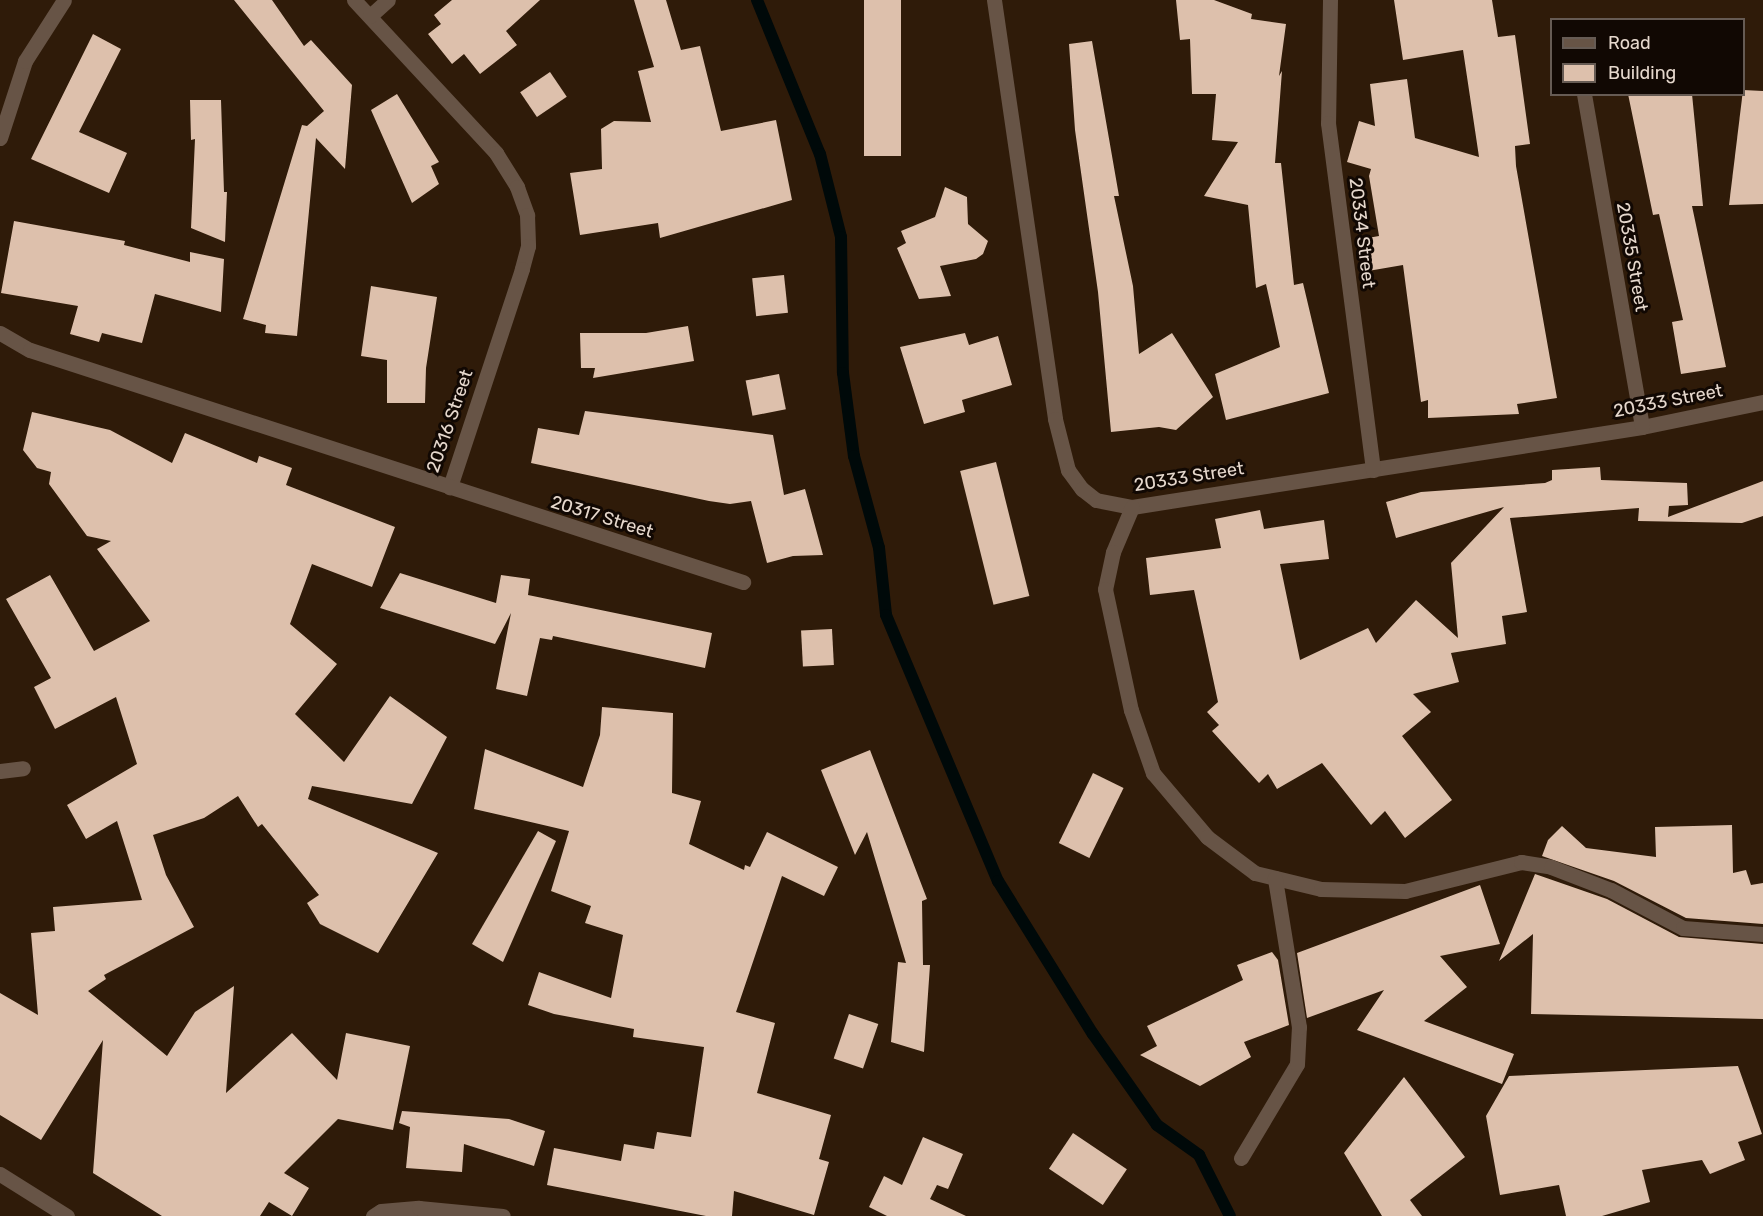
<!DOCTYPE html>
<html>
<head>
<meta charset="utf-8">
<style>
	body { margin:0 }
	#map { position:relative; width:1763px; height:1216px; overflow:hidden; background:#2f1b09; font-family:Rubik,sans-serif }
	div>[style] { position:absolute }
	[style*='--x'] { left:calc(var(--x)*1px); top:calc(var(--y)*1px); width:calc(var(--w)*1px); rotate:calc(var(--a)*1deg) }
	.stream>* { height:12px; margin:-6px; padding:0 6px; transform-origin:6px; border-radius:6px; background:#000909 }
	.building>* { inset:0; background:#ddc0ac; transform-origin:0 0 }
	.street>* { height:15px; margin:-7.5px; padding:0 7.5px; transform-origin:7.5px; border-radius:7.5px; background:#675446 }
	span { translate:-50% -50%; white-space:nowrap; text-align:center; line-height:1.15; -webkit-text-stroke:6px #110803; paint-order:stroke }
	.street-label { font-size:18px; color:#e6d8cd }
	.legend { position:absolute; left:1550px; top:18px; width:195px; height:78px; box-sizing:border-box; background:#110803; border:2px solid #665b54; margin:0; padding:8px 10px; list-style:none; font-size:18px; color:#e6d8cd }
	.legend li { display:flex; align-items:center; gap:12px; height:30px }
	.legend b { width:30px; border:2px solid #665b54 }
</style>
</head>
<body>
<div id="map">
	<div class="stream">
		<div style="--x:757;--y:0;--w:166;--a:67.8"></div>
		<div style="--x:820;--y:154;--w:86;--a:75.8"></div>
		<div style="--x:841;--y:237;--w:136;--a:89.2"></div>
		<div style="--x:843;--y:373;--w:84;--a:82.5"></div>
		<div style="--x:854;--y:456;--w:95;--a:74.8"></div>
		<div style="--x:879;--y:548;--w:67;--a:84"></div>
		<div style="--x:886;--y:615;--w:289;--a:67.2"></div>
		<div style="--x:998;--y:881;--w:180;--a:58.2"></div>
		<div style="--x:1093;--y:1034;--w:111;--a:54.9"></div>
		<div style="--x:1157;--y:1125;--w:52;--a:35.5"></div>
		<div style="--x:1199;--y:1155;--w:68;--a:63.1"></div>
	</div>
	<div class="building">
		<div style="clip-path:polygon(234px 0,272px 0,304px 46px,311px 40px,352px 85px,345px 169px,316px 138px,297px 336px,265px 333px,266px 325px,243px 319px,302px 125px,307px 126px,324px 111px)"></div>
		<div style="clip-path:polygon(452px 0,540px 0,506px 31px,517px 45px,480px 74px,464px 54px,452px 64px,428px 34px,441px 24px,434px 15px)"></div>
		<div style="clip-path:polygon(634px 0,666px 0,681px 50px,700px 46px,721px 131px,776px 120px,792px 200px,660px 238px,658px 223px,580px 235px,570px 173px,602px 169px,601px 129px,614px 121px,651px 122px,638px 71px,654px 67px)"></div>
		<div style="left:864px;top:0;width:37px;height:156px"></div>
		<div style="clip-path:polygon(1176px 0,1214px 0,1252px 14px,1251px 19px,1286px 24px,1279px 76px,1282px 71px,1275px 163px,1281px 163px,1294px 285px,1303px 283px,1329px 393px,1226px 420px,1215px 374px,1280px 347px,1266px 284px,1256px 288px,1248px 205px,1204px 196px,1238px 142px,1212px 140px,1216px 94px,1192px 94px,1190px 39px,1180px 40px)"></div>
		<div style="clip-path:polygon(1394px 0,1492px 0,1498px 37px,1515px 35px,1530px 144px,1515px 146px,1516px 166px,1557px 398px,1517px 404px,1519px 414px,1428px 418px,1428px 400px,1421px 402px,1403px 265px,1368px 271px,1362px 239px,1379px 236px,1369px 176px,1371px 169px,1347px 162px,1359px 121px,1375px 126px,1370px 84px,1407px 79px,1415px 138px,1479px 157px,1463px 50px,1403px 60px)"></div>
		<div style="clip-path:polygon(93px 34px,121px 49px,79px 132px,127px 153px,109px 193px,31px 159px)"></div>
		<div style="clip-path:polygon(1092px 41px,1119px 196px,1114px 196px,1133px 286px,1139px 354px,1172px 333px,1213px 397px,1176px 430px,1159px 427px,1111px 432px,1098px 292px,1075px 130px,1069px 44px)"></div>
		<div style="left:550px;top:72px;width:30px;height:36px;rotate:56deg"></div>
		<div style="clip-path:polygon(1743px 90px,1763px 91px,1763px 204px,1729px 205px)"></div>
		<div style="clip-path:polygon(397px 94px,439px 162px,431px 166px,439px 184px,412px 203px,371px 110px)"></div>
		<div style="clip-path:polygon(1628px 94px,1692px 94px,1703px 206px,1692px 206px,1726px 367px,1681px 374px,1672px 322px,1683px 320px,1659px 214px,1653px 215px)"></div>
		<div style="clip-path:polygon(190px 100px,221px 100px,224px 192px,227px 192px,225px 242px,191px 228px,195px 139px,191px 140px)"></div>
		<div style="clip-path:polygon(945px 187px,967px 197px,968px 224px,988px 241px,983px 254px,976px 259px,940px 266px,951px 296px,919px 299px,897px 248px,906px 243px,901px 231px,935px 217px)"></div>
		<div style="clip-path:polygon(14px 221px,125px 241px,124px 245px,190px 262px,190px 252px,224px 259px,221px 312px,155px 294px,142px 343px,102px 333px,99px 342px,70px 334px,78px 306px,1px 293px)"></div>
		<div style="left:784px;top:275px;width:38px;height:32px;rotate:84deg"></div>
		<div style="clip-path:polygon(371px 286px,437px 297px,426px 368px,425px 403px,387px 403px,387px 360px,361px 356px)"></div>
		<div style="clip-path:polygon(688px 326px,694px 361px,593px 378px,595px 368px,581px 368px,580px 333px,646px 333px)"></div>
		<div style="clip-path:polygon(965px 333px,969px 345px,998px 336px,1012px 385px,962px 400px,965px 412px,924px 424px,900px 347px)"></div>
		<div style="left:779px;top:374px;width:36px;height:34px;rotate:79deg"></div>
		<div style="clip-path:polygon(585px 411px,773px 435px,784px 495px,805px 489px,823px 555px,793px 556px,767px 563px,751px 501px,730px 504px,709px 501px,531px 463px,538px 428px,579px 435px)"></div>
		<div style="clip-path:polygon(32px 412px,110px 430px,172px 463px,185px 433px,257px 463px,259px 456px,292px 468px,286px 485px,395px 527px,372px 587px,312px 564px,290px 624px,337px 664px,295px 714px,344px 762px,390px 696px,447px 737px,412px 804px,312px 786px,308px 799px,438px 853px,378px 953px,320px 924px,307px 903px,319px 895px,262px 824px,258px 827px,238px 796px,204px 818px,153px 835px,166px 875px,194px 927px,104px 975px,106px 979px,88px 991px,167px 1056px,195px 1012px,234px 986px,226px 1093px,292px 1033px,337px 1080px,346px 1033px,410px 1046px,393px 1130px,338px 1119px,284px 1173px,309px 1188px,292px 1216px,269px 1202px,260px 1216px,162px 1216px,93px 1173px,103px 1040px,41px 1140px,0 1115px,0 993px,38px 1015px,31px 933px,55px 931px,53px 907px,142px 900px,117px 821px,86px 839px,67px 805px,137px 764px,116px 697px,55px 729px,34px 687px,51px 678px,6px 599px,50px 575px,94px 651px,150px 621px,97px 549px,111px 541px,87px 536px,49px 484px,51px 472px,37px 468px,23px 450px)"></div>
		<div style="left:996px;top:462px;width:138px;height:37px;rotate:76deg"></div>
		<div style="clip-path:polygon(1600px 467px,1601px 480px,1687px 483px,1688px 505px,1669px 506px,1668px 517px,1763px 481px,1763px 516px,1742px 523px,1638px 521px,1639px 508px,1510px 518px,1527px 612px,1502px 616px,1506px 644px,1451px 653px,1459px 682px,1413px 694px,1431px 712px,1402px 736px,1452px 800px,1405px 838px,1385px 811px,1371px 825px,1322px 763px,1277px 789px,1268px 774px,1259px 783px,1212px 731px,1219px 725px,1207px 712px,1218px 702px,1194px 590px,1150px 595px,1146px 558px,1221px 548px,1215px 519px,1260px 510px,1264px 529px,1324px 520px,1329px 559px,1280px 564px,1300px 660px,1368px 628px,1376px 643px,1416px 600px,1458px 638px,1451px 563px,1504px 507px,1396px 538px,1386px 502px,1421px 492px,1545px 483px,1552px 480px,1552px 470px)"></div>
		<div style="clip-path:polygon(400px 573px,496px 603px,501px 575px,530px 579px,528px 595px,712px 633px,705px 668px,553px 636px,552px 640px,540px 638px,527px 696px,496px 689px,511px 613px,495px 644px,380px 608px)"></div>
		<div style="left:832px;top:629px;width:36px;height:31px;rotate:87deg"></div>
		<div style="clip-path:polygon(602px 707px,673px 713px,672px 793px,701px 801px,689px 844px,744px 870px,745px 865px,750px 867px,767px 832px,838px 867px,824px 896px,782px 876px,736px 1012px,775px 1023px,757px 1093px,831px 1115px,819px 1159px,829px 1162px,814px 1215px,734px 1191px,732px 1216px,706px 1216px,547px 1185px,554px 1148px,621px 1161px,624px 1144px,654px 1149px,657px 1132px,691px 1137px,704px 1047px,633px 1037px,634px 1029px,554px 1014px,528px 1005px,539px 972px,611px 998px,623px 935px,585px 923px,591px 906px,551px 891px,569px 831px,474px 809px,485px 749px,583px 787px,600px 735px)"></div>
		<div style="clip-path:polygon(870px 750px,927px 899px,922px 901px,923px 965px,930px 965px,924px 1052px,891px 1042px,898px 962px,906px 963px,867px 832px,855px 855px,821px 770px)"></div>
		<div style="left:1093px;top:773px;width:34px;height:78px;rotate:26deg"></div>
		<div style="clip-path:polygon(1732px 825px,1733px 873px,1746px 870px,1751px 885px,1763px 883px,1763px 924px,1686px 918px,1614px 881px,1542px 856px,1548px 840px,1562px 826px,1586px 848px,1656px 857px,1655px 827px)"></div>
		<div style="clip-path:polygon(538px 831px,556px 841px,503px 962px,472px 944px)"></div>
		<div style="clip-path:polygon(1535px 874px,1607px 899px,1679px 937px,1763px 944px,1763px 1019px,1531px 1014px,1533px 934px,1499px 961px)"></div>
		<div style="clip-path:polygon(1480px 885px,1500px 944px,1440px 956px,1467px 987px,1424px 1021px,1514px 1054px,1502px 1084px,1357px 1030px,1384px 990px,1307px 1018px,1297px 953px)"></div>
		<div style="clip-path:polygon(1272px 952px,1278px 960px,1289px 1025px,1244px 1042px,1251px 1057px,1200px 1086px,1140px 1055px,1157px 1046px,1147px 1026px,1243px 980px,1237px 965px)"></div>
		<div style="left:849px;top:1014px;width:31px;height:47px;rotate:19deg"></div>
		<div style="clip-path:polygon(1738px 1066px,1762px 1134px,1738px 1142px,1745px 1160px,1710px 1174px,1702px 1160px,1642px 1170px,1650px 1202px,1602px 1216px,1566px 1216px,1559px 1185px,1500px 1195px,1486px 1116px,1509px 1076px)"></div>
		<div style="clip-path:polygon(1404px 1077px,1465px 1157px,1410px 1200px,1422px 1216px,1382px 1216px,1344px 1153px)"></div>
		<div style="clip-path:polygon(402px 1111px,509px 1119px,545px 1131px,534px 1166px,464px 1144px,462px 1172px,406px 1168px,410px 1127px,399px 1123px)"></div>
		<div style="left:1073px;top:1133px;width:65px;height:43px;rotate:34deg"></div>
		<div style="clip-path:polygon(923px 1137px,963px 1154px,948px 1189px,937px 1185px,930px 1199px,966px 1216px,887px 1216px,869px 1207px,884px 1176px,902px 1185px)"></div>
	</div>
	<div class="street">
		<div style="--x:354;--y:0;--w:209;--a:47.1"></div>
		<div style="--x:496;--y:153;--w:40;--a:58"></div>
		<div style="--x:517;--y:187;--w:30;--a:70"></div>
		<div style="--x:527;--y:215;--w:31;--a:88"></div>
		<div style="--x:528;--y:246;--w:24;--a:105"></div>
		<div style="--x:522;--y:269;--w:230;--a:108.3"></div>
		<div style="--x:994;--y:0;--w:423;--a:81.7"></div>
		<div style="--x:1055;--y:419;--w:53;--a:75.7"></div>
		<div style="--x:1068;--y:470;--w:24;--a:54"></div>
		<div style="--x:1082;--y:489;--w:18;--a:38"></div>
		<div style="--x:1096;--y:500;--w:37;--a:11"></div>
		<div style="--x:1132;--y:507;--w:516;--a:-8.91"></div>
		<div style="--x:1642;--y:427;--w:124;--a:-11.7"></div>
		<div style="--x:1330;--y:0;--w:123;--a:90.9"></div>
		<div style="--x:1328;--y:123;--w:350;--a:82.6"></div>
		<div style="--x:370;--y:16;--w:24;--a:-42"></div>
		<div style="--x:1584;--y:94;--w:338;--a:80.1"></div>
		<div style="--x:0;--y:138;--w:81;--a:-72"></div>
		<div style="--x:25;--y:61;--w:72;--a:-57.4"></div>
		<div style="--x:0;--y:333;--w:34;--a:30"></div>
		<div style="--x:30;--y:350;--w:750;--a:18.02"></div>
		<div style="--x:1132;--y:507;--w:49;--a:112.9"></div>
		<div style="--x:1113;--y:552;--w:38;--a:102"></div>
		<div style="--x:1105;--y:589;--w:124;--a:77.9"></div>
		<div style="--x:1131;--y:710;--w:67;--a:70.8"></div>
		<div style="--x:1153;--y:773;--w:84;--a:49.8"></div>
		<div style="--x:1207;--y:837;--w:60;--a:36.9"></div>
		<div style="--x:1255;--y:873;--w:68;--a:13.6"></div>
		<div style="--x:1321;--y:889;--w:84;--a:1.4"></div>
		<div style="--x:1405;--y:891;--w:120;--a:-14"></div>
		<div style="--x:1521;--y:862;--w:30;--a:9"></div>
		<div style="--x:1551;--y:867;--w:64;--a:21"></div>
		<div style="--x:1611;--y:890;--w:81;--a:27.8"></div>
		<div style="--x:1683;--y:928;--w:80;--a:4.3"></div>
		<div style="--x:0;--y:771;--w:23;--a:-7"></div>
		<div style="--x:1241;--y:1158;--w:109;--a:-59.2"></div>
		<div style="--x:1297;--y:1064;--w:37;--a:-87"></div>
		<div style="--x:1299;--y:1027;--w:151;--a:-99.2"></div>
		<div style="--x:0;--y:1174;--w:79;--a:32.1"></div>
		<div style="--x:373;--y:1216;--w:9;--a:-32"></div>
		<div style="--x:381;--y:1211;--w:38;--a:-5"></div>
		<div style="--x:419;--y:1208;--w:84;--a:5.4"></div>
	</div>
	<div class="street-label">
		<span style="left:1362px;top:233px;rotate:83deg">20334 Street</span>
		<span style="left:1632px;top:257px;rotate:80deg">20335 Street</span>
		<span style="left:1668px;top:401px;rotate:-11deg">20333 Street</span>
		<span style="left:450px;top:421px;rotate:-71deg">20316 Street</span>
		<span style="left:1189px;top:477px;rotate:-9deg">20333 Street</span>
		<span style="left:602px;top:517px;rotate:17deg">20317 Street</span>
	</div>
	<ul class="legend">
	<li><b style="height:8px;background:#675446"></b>Road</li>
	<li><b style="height:16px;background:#ddc0ac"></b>Building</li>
	</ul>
</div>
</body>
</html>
